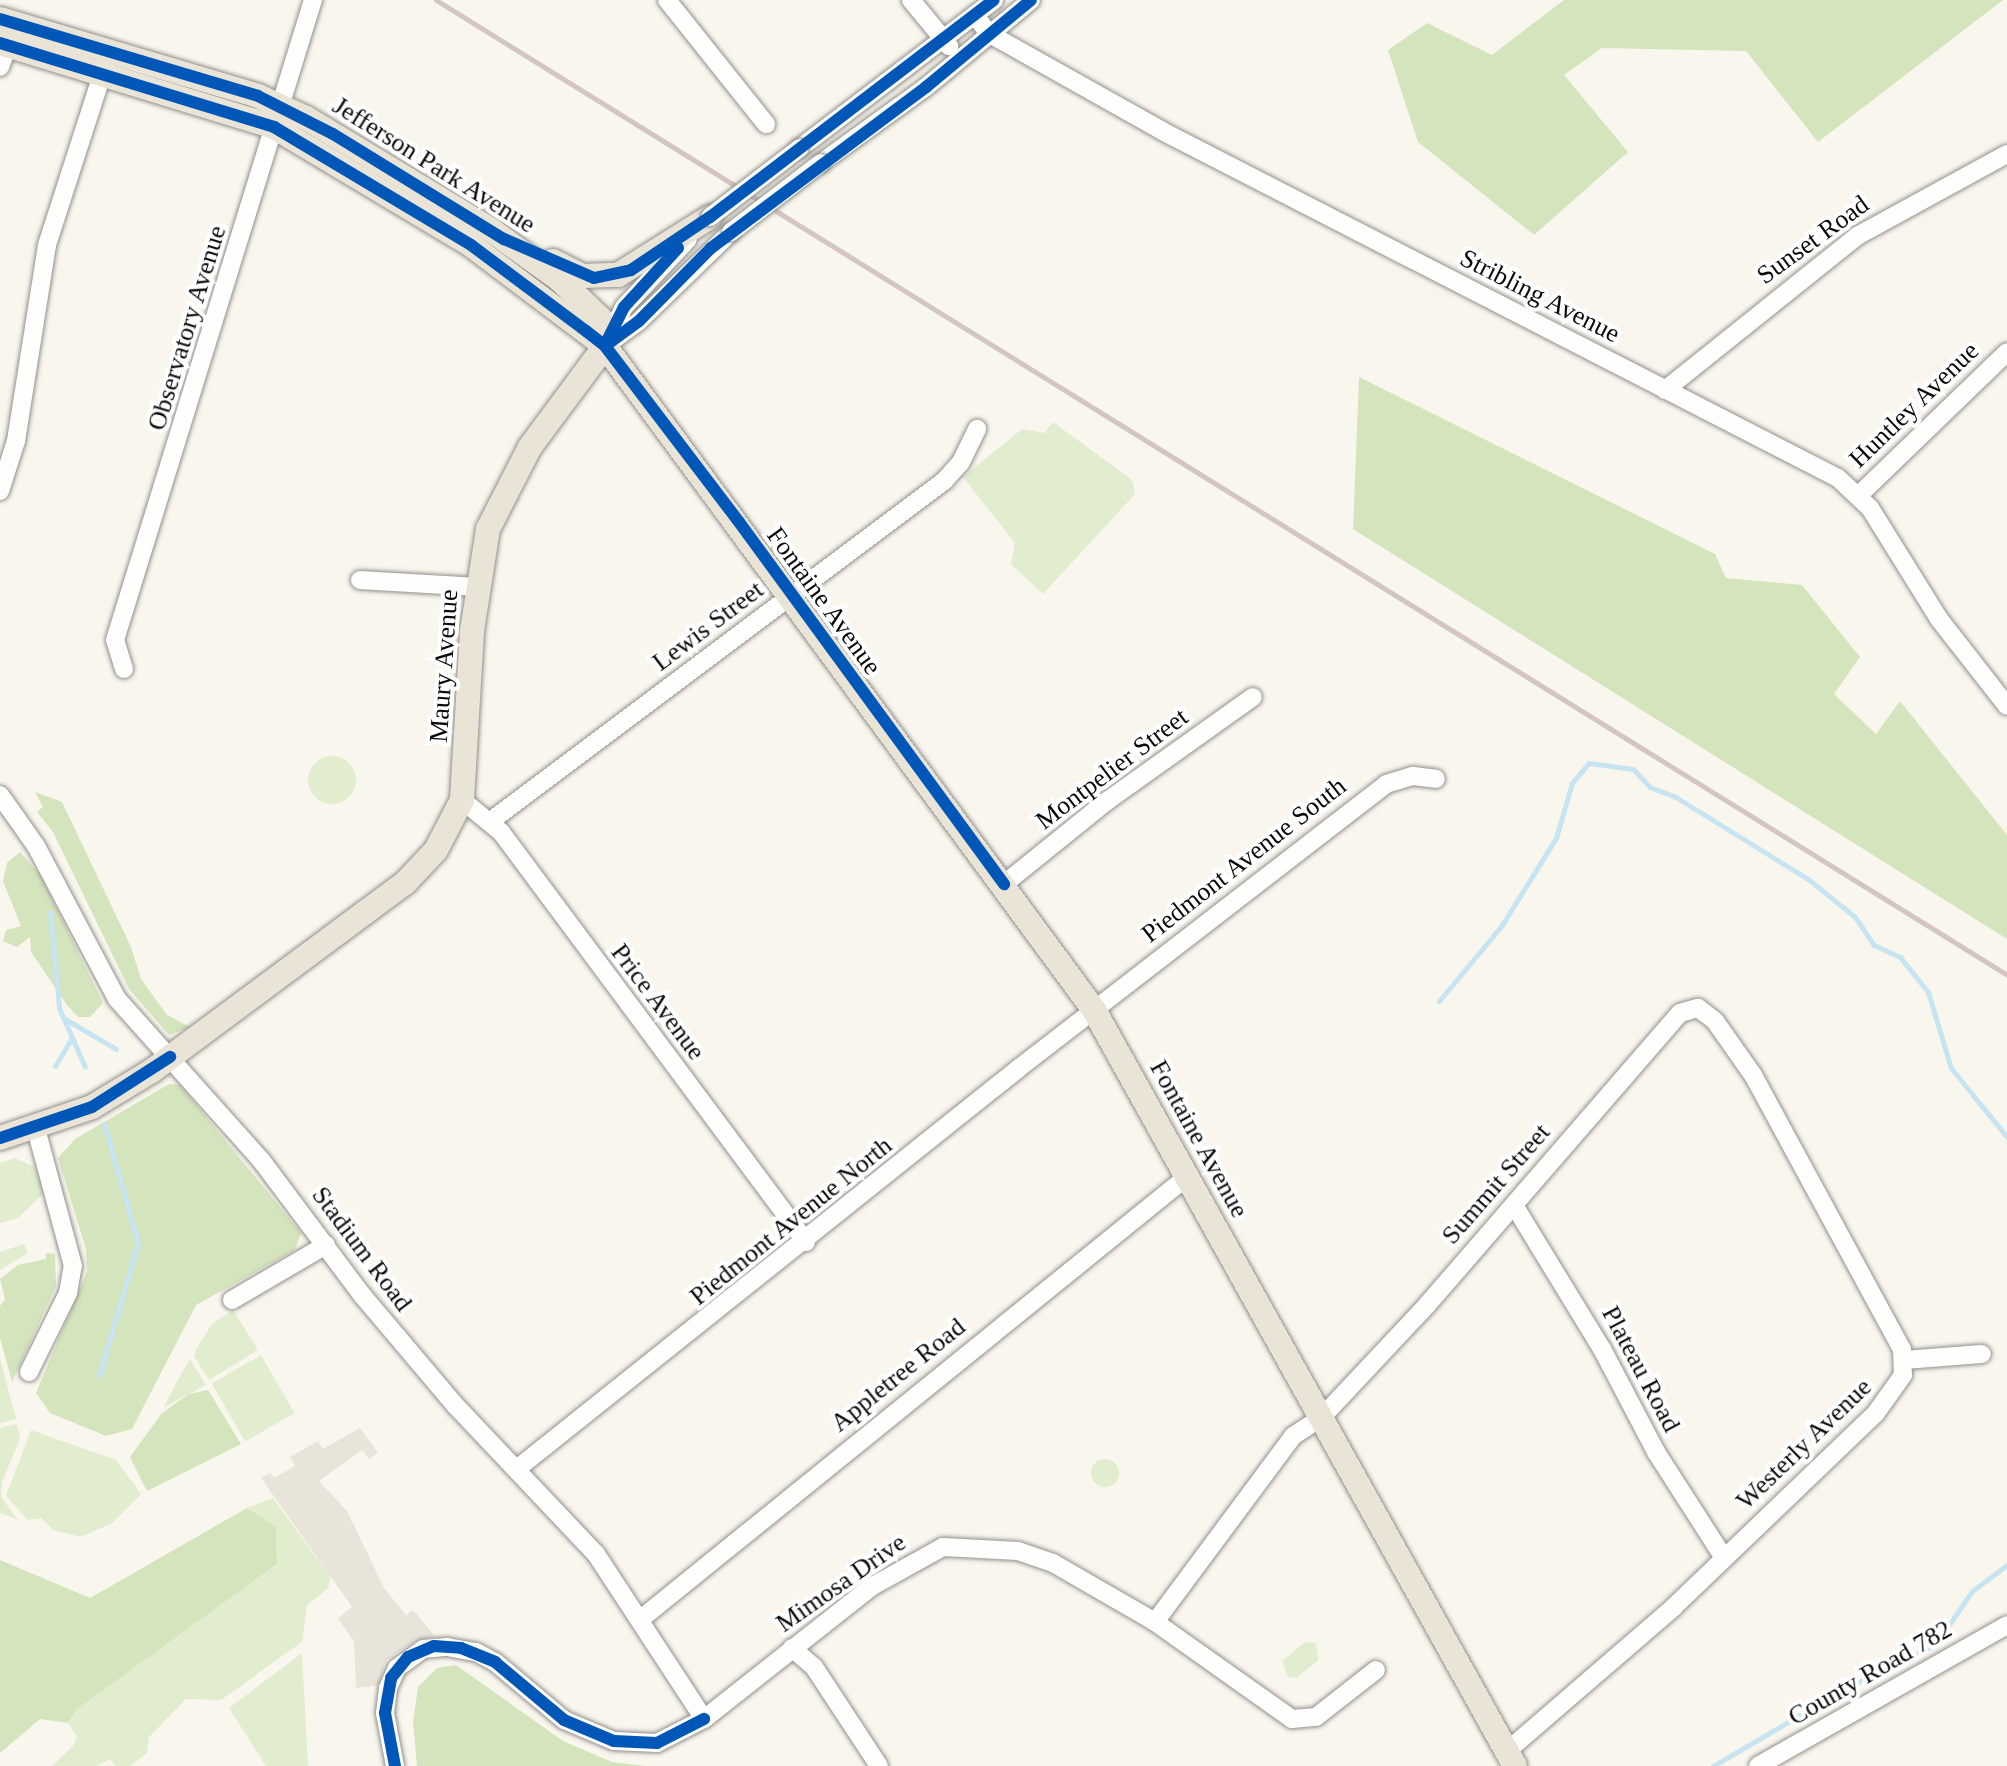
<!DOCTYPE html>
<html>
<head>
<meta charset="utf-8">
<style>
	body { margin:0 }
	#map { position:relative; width:2007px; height:1766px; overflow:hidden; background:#f9f6ee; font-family:Georgia,serif }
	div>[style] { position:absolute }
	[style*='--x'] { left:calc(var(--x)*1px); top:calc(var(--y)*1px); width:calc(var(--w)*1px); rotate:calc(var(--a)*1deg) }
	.green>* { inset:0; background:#e2edcf; transform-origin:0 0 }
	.round { border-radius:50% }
	.forest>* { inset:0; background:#d4e4bd }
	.plaza>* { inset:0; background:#e9e4da }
	.stream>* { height:5px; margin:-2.5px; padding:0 2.5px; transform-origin:2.5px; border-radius:2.5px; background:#c6e4f1 }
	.roads { filter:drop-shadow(0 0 2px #92908d) drop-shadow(0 0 2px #92908d) }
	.minor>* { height:18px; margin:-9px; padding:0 9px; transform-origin:9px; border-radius:9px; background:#fefefc }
	.major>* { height:24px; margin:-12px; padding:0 12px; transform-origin:12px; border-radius:12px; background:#eae4d7 }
	.rail>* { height:5px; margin:-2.5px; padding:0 2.5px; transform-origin:2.5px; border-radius:2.5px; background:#d4c5c4 }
	.bridges { filter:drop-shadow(0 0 2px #92908d) drop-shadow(0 0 2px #92908d) }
	.minor-bridge>* { height:18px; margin:-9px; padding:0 9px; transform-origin:9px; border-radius:9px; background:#fefefc }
	.cycleway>* { height:12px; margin:-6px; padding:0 6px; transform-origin:6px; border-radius:6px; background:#0057b8 }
	span { translate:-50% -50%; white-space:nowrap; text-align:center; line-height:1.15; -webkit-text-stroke:8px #fff; paint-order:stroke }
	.street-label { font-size:26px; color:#0a0a0a }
</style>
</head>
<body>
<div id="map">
	<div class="green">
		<div style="clip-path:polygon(1053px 422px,1132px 480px,1135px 494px,1043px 594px,1011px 564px,1015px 543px,963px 477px,1022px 429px,1044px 433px)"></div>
		<div class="round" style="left:308px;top:756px;width:48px;height:48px"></div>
		<div style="clip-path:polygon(15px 1158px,35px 1167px,47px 1190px,18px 1218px,0 1223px,0 1163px)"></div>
		<div style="clip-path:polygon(24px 1244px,28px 1253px,0 1270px,0 1252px)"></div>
		<div style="clip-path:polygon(233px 1310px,258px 1350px,209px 1380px,194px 1356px,196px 1349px,212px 1324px)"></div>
		<div style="left:261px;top:1355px;width:67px;height:57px;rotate:60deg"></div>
		<div style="clip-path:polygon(0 1358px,16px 1419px,0 1423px)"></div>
		<div style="clip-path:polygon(190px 1359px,206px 1385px,164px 1407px,174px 1387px)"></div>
		<div style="clip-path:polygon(17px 1424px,20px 1439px,2px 1482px,1px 1497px,18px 1520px,0 1513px,0 1428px)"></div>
		<div style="clip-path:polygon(31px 1430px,116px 1460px,141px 1494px,112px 1523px,81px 1537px,53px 1530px,41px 1518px,28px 1520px,6px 1496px)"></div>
		<div class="round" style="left:1091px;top:1459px;width:28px;height:28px"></div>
		<div style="clip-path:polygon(273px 1498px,331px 1578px,328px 1588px,307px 1605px,302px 1642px,221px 1700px,186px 1699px,149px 1737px,147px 1753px,130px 1766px,116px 1766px,110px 1759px,96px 1766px,52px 1766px,73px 1746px,77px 1737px,68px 1723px,76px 1710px,277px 1564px,276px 1528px,247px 1508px)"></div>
		<div style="clip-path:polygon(1305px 1642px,1316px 1643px,1319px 1660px,1296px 1678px,1288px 1677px,1282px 1661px)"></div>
		<div style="clip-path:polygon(302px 1653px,308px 1766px,266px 1766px,229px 1708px)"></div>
	</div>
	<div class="forest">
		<div style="clip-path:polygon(1564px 0,2003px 0,1818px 142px,1746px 51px,1602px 48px,1564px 75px,1628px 152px,1534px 235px,1418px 142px,1388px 50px,1427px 23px,1492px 55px)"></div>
		<div style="clip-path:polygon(1359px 377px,1715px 554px,1726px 578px,1802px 585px,1860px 657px,1834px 694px,1876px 734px,1900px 701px,2007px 835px,2007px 939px,1353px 529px)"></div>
		<div style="clip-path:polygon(35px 792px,62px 802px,131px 947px,141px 979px,167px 1015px,190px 1027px,169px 1035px,129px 989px,53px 832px,37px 812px,43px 807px)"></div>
		<div style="clip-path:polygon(20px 852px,41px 876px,103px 1003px,90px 1017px,78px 1017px,67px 1005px,31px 952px,30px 937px,17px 947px,3px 941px,6px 930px,21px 926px,3px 881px,7px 863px)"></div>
		<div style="clip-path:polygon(169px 1084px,180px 1085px,301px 1233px,295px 1250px,196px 1305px,132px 1429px,106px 1436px,50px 1413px,36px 1393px,87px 1272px,86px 1249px,58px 1158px,75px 1139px)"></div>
		<div style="clip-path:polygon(46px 1253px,55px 1254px,56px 1286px,12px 1382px,0 1338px,0 1306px,5px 1299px,0 1279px,18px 1265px,46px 1259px)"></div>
		<div style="clip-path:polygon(208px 1390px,241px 1444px,147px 1491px,130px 1457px,162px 1413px,189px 1394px)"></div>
		<div style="clip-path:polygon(247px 1508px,276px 1527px,277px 1564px,76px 1710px,68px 1723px,40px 1719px,0 1753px,0 1560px,90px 1598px)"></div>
		<div style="clip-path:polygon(456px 1665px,563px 1741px,612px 1762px,647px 1766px,417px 1766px,413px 1722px,418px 1687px,437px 1668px)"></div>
	</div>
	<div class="plaza">
		<div style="clip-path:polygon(360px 1428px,378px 1453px,369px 1459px,362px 1450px,319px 1481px,347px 1511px,384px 1588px,406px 1615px,413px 1610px,435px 1636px,412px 1643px,386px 1660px,379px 1685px,356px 1688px,354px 1642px,338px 1618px,352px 1607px,261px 1478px,270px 1473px,274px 1478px,295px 1466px,290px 1457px,318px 1441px,323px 1449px)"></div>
	</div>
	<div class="stream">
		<div style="--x:50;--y:912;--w:96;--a:84.6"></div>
		<div style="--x:59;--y:1008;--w:64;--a:66.2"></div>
		<div style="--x:1439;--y:1001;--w:99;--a:-50.3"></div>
		<div style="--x:1502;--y:925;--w:102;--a:-58.2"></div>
		<div style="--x:1556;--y:838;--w:57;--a:-73.8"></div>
		<div style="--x:1572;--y:783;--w:26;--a:-50"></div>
		<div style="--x:1589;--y:763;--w:44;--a:7.8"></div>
		<div style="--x:1633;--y:769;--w:25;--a:47"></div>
		<div style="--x:1650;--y:787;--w:26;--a:21"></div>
		<div style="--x:1674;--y:796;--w:158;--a:31.8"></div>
		<div style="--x:1808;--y:879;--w:60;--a:39"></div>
		<div style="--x:1855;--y:917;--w:34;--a:56"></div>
		<div style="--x:1874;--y:945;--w:29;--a:25"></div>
		<div style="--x:1900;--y:957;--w:45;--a:51.3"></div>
		<div style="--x:1928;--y:992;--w:79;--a:73.2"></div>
		<div style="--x:1951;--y:1068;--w:89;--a:50.9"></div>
		<div style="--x:65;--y:1019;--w:59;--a:30.5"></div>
		<div style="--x:55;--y:1066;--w:33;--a:-59"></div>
		<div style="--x:99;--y:1376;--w:139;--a:-73.7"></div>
		<div style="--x:138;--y:1243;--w:124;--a:-105.9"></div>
		<div style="--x:1713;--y:1766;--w:152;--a:-30.4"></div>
		<div style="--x:1844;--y:1689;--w:102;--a:-26.1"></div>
		<div style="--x:1936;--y:1644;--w:64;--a:-55.8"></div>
		<div style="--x:1972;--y:1591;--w:44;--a:-36.6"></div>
	</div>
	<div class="roads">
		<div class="minor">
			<div style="--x:667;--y:0;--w:159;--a:51.4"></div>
			<div style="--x:911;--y:0;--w:60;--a:50.4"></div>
			<div style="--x:975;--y:15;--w:22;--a:54"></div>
			<div style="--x:988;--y:33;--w:206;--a:29.3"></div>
			<div style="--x:1168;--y:134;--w:753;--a:27.18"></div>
			<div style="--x:1838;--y:478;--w:44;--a:43.2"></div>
			<div style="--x:1870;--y:508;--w:131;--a:58.1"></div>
			<div style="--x:1939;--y:619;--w:110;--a:52"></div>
			<div style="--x:0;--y:67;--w:35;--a:-70"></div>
			<div style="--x:800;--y:148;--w:244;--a:-37.3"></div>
			<div style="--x:821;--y:163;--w:130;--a:-35.9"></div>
			<div style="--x:926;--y:87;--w:136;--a:-39.6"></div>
			<div style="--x:606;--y:344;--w:41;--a:-64.1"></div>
			<div style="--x:624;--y:307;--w:93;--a:-46.7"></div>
			<div style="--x:605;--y:346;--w:42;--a:-36.3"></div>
			<div style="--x:639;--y:321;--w:128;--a:-44.1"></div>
			<div style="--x:1665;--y:390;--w:246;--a:-38.7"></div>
			<div style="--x:1857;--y:236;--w:171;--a:-28.7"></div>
			<div style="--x:0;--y:491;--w:52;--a:-72.3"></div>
			<div style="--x:16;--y:441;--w:198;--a:-81"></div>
			<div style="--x:47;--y:245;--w:192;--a:-72.1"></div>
			<div style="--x:1858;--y:496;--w:207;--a:-44"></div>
			<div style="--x:360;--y:580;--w:118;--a:3.4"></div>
			<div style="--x:124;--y:669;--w:30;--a:-107"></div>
			<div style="--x:115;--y:640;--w:670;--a:-72.81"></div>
			<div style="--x:0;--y:795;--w:62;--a:54.8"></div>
			<div style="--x:36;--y:846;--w:173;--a:62.1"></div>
			<div style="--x:117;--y:999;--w:216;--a:48.2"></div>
			<div style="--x:261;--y:1160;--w:169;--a:53.2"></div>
			<div style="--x:362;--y:1295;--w:144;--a:49.8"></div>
			<div style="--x:455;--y:1405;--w:205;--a:46.6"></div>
			<div style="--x:596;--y:1554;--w:197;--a:56.8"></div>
			<div style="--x:462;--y:800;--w:50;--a:39.4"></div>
			<div style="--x:501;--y:832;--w:511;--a:53.35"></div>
			<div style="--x:492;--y:820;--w:565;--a:-36.87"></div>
			<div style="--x:944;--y:481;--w:25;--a:-48"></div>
			<div style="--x:961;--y:462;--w:37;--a:-64"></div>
			<div style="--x:1004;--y:884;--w:132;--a:-38.9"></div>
			<div style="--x:1107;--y:801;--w:179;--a:-35.5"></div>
			<div style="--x:1514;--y:1205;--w:169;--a:58.6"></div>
			<div style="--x:1602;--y:1349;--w:116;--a:62.3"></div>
			<div style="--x:1656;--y:1452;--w:126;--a:57.3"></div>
			<div style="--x:232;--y:1300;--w:109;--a:-30.3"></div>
			<div style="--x:1904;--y:1360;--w:78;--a:-4.4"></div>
			<div style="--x:29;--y:1372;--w:88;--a:-63.7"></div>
			<div style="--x:68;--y:1293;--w:27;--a:-80"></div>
			<div style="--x:73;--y:1266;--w:142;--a:-105.1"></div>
			<div style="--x:518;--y:1468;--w:641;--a:-38.6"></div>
			<div style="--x:1019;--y:1068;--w:464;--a:-37.7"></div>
			<div style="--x:1386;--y:784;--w:28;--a:-17"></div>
			<div style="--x:1413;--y:776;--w:23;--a:7"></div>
			<div style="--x:642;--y:1618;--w:702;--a:-38.99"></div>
			<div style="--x:1155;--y:1622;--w:232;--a:-53.4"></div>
			<div style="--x:1293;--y:1436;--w:33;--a:-33"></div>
			<div style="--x:1321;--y:1418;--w:155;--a:-46.8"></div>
			<div style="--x:1427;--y:1305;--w:386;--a:-49.1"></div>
			<div style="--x:1680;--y:1013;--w:19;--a:-16"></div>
			<div style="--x:1698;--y:1008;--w:21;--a:37"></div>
			<div style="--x:1715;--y:1021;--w:66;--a:54.9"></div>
			<div style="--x:1753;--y:1075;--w:312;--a:61.5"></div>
			<div style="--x:1902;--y:1349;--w:26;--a:88"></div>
			<div style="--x:1903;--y:1375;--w:47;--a:125.4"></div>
			<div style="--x:1876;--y:1413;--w:280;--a:136.2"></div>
			<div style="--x:1674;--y:1607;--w:221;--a:139.2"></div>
			<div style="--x:792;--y:1648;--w:29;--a:41"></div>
			<div style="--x:814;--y:1667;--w:118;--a:56.7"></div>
			<div style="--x:395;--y:1766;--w:54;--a:-100.7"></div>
			<div style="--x:385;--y:1713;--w:25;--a:-83"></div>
			<div style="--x:388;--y:1688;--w:22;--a:-66"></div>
			<div style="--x:397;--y:1668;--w:32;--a:-36"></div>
			<div style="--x:423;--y:1649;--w:24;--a:-5"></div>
			<div style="--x:447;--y:1647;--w:29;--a:10"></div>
			<div style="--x:476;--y:1652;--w:21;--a:28"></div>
			<div style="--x:495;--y:1662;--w:90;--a:40"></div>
			<div style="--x:564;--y:1720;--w:54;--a:22.8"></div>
			<div style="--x:614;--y:1741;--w:43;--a:2.7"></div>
			<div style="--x:657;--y:1743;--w:53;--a:-27.1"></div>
			<div style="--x:704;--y:1719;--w:213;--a:-38.3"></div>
			<div style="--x:871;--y:1587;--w:82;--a:-29.1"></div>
			<div style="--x:943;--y:1547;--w:75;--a:3.1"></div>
			<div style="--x:1018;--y:1551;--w:37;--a:19"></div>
			<div style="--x:1053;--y:1563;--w:118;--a:30"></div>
			<div style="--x:1155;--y:1622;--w:168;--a:35.3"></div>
			<div style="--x:1292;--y:1719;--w:24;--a:-5"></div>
			<div style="--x:1316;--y:1717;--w:76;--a:-38.1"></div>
			<div style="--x:1758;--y:1766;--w:286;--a:-29.5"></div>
		</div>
		<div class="major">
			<div style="--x:0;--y:19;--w:269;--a:16.6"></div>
			<div style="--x:258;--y:96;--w:53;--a:24.6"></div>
			<div style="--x:306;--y:118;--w:216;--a:31.2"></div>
			<div style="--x:491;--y:230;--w:85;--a:35.9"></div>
			<div style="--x:560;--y:280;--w:55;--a:43.5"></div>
			<div style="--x:600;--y:318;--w:28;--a:80"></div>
			<div style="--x:0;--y:43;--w:287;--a:17"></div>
			<div style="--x:274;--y:127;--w:230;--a:30.9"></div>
			<div style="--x:471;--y:245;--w:168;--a:37"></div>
			<div style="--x:605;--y:346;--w:825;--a:53.63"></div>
			<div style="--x:1094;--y:1010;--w:865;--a:60.89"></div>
			<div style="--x:553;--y:261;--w:33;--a:27"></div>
			<div style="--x:582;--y:276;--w:36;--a:-2"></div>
			<div style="--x:618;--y:275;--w:109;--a:-32.2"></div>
			<div style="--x:0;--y:1138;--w:97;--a:-18.6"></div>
			<div style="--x:92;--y:1107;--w:71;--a:-31.2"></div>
			<div style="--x:153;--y:1070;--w:314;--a:-36.6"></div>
			<div style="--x:405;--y:883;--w:45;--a:-46.8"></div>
			<div style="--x:436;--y:850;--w:56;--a:-62.5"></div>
			<div style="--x:462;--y:800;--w:169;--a:-86.6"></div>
			<div style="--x:472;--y:631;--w:103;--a:-81.1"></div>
			<div style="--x:488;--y:529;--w:92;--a:-62.9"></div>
			<div style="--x:530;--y:447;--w:126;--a:-53.4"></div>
		</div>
	</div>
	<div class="rail">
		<div style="--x:436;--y:0;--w:1849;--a:31.82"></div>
	</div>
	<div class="bridges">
		<div class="minor-bridge">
			<div style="--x:710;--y:217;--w:113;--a:-37.5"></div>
			<div style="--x:731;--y:232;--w:113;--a:-37.5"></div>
		</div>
	</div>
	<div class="cycleway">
		<div style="--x:0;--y:19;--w:269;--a:16.6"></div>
		<div style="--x:258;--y:96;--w:84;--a:26.9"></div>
		<div style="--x:333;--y:134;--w:201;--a:31.6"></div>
		<div style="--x:504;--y:239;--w:98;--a:23.4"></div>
		<div style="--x:594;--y:278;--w:38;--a:-12"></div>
		<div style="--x:631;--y:270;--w:95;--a:-33.9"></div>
		<div style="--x:710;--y:217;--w:357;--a:-37.4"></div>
		<div style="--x:0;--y:43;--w:287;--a:17"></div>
		<div style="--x:274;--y:127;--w:230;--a:30.9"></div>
		<div style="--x:471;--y:245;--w:144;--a:36.8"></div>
		<div style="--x:586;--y:331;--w:24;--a:38"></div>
		<div style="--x:605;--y:346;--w:221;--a:52.7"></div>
		<div style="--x:739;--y:522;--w:449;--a:53.8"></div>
		<div style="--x:606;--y:343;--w:40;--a:-63.4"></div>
		<div style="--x:624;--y:307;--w:80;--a:-47.5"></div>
		<div style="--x:605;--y:346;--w:42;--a:-36.3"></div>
		<div style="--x:639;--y:321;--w:103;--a:-45.4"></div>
		<div style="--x:711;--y:248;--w:269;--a:-36.8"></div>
		<div style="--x:926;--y:87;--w:136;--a:-39.6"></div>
		<div style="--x:0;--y:1138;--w:97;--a:-18.6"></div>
		<div style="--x:92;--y:1107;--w:93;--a:-32.7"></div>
		<div style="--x:395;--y:1766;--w:54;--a:-100.7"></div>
		<div style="--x:385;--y:1713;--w:36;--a:-80"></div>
		<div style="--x:391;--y:1678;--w:27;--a:-51"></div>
		<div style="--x:408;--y:1657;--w:28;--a:-23"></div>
		<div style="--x:434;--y:1646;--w:27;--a:4"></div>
		<div style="--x:461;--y:1648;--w:37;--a:22"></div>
		<div style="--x:495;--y:1662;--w:90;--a:40"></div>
		<div style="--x:564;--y:1720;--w:54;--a:22.8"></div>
		<div style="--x:614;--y:1741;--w:43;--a:2.7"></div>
		<div style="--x:657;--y:1743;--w:53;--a:-27.1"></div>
	</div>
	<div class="street-label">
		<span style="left:434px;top:165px;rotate:32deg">Jefferson Park Avenue</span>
		<span style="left:1813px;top:240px;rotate:-36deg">Sunset Road</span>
		<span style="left:1540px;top:296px;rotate:27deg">Stribling Avenue</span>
		<span style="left:187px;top:328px;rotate:-73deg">Observatory Avenue</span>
		<span style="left:1914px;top:405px;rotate:-44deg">Huntley Avenue</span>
		<span style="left:824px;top:601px;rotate:54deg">Fontaine Avenue</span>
		<span style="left:708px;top:626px;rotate:-37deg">Lewis Street</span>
		<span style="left:444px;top:666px;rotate:-86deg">Maury Avenue</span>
		<span style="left:1112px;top:769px;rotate:-37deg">Montpelier Street</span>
		<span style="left:1244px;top:860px;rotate:-38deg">Piedmont Avenue South</span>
		<span style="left:658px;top:1002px;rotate:53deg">Price Avenue</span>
		<span style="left:1199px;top:1139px;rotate:61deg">Fontaine Avenue</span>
		<span style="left:1496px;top:1184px;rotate:-49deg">Summit Street</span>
		<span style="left:791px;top:1221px;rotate:-39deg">Piedmont Avenue North</span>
		<span style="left:362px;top:1249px;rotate:53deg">Stadium Road</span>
		<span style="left:1641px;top:1369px;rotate:62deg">Plateau Road</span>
		<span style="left:898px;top:1375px;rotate:-39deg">Appletree Road</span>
		<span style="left:1804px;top:1444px;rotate:-44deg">Westerly Avenue</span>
		<span style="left:841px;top:1583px;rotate:-35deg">Mimosa Drive</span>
		<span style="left:1870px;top:1673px;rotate:-30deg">County Road 782</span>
	</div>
</div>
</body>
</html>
